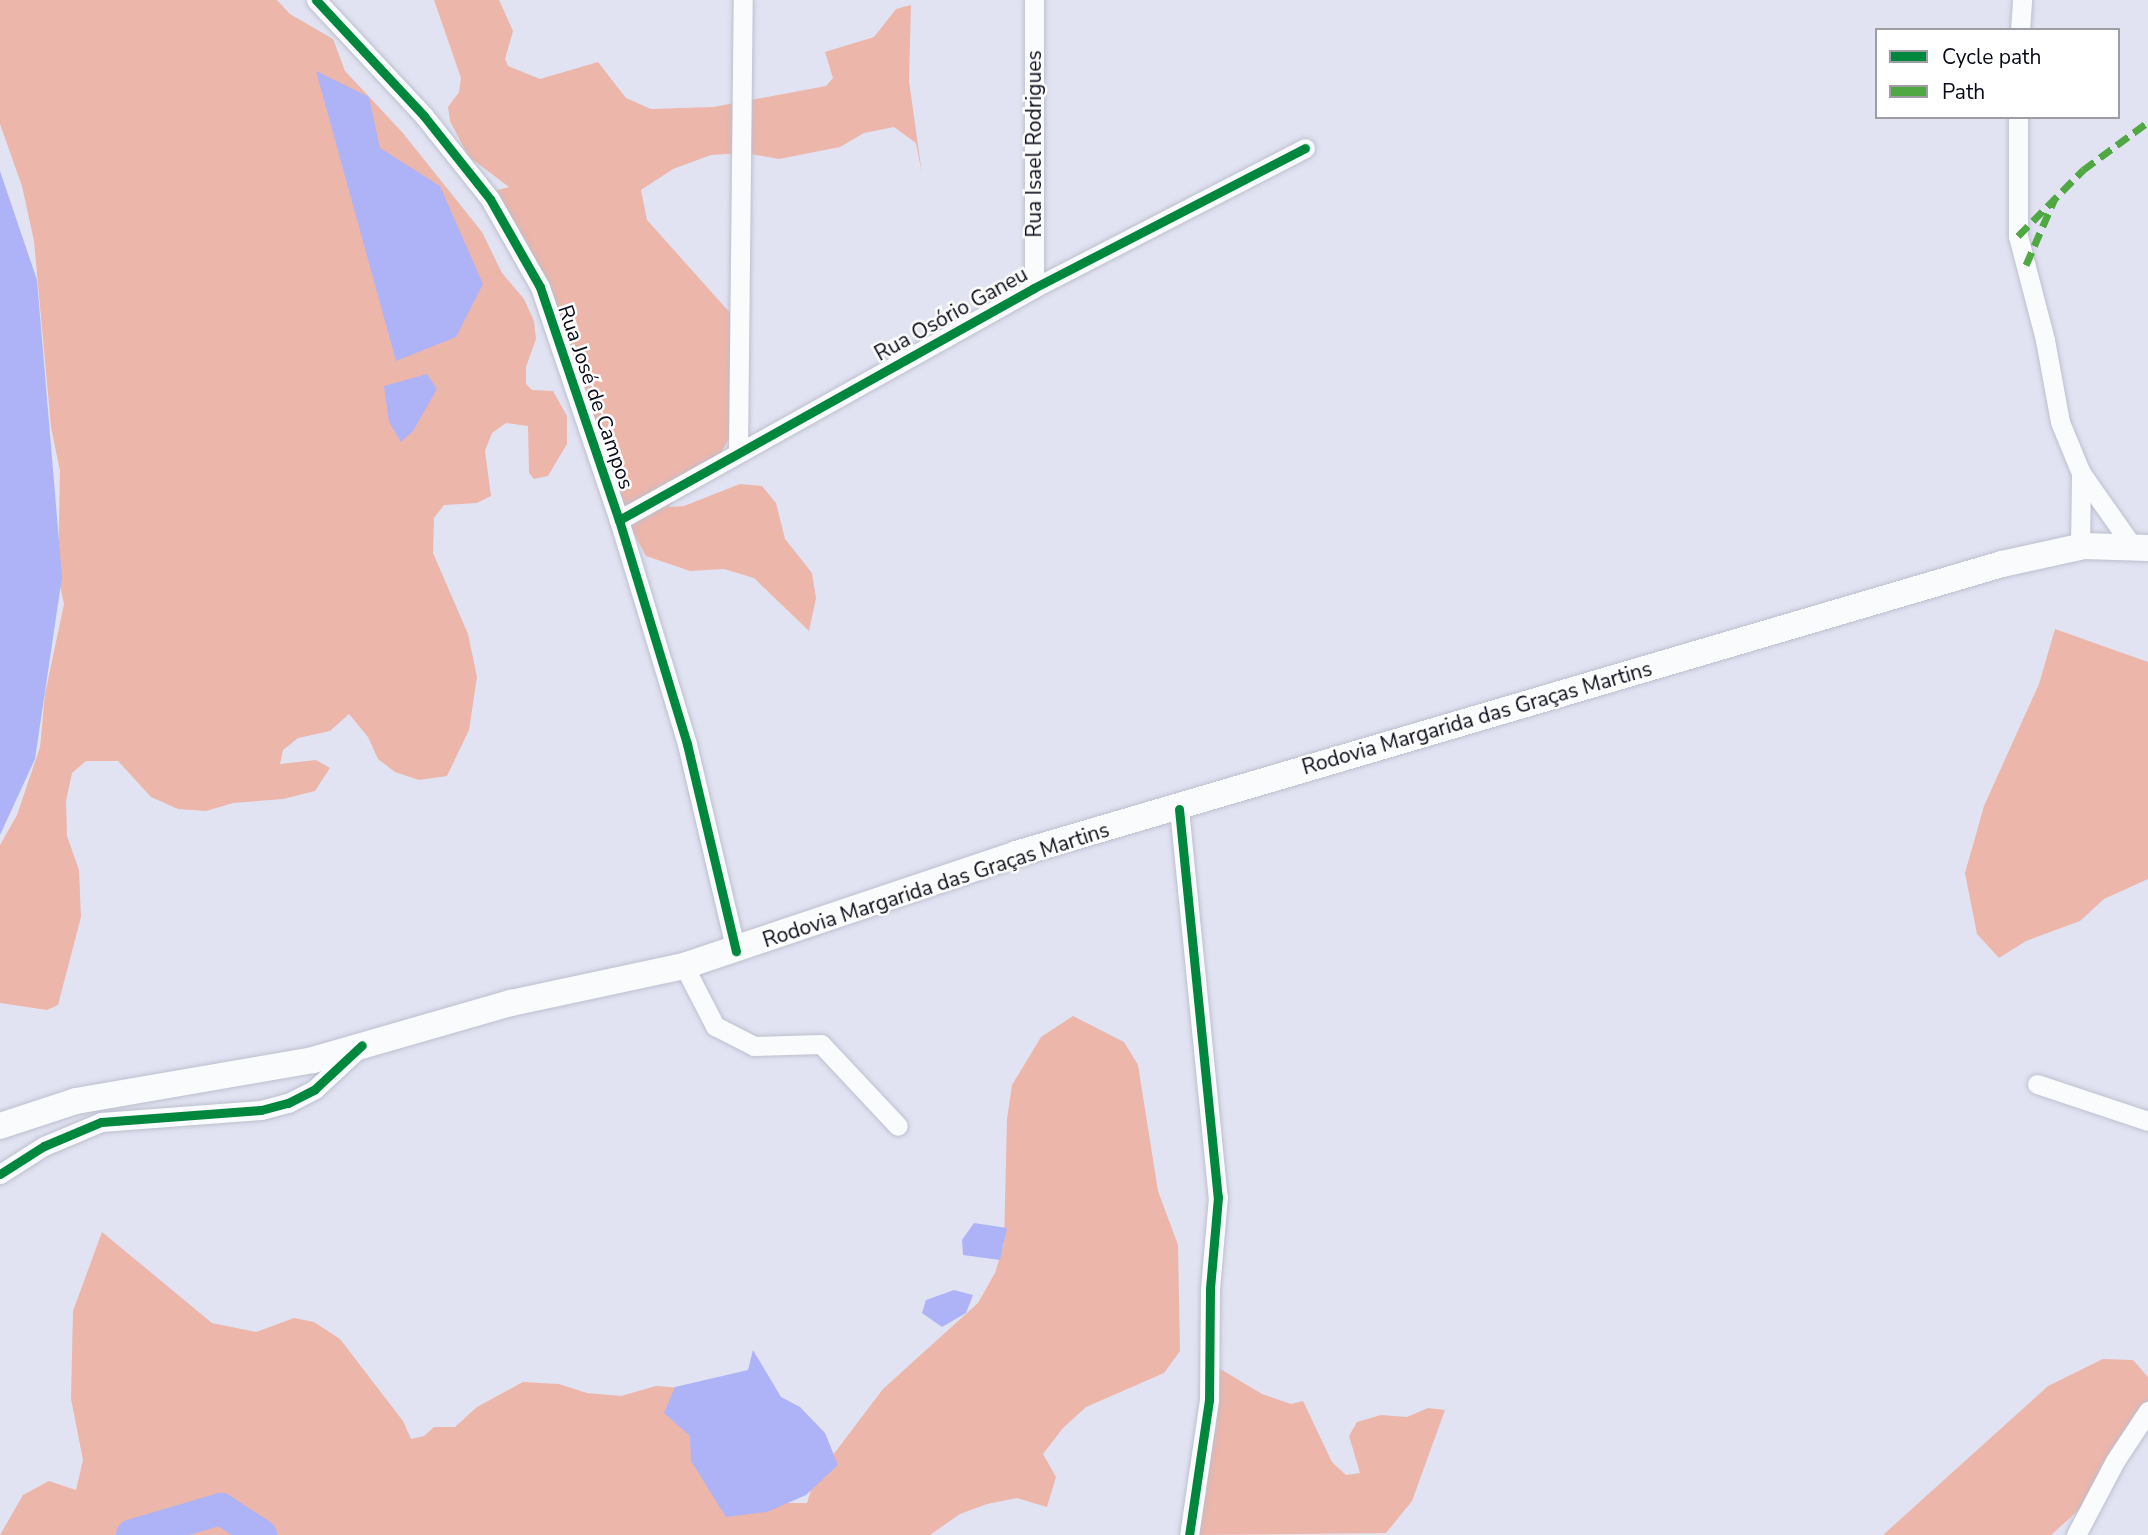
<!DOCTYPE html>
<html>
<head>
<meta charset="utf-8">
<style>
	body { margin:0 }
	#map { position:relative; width:2148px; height:1535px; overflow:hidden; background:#e1e3f2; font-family:"Nunito Sans",sans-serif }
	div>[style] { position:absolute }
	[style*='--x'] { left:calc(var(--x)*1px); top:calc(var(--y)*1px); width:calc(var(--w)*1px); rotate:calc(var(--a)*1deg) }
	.forest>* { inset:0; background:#ecb6ab }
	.water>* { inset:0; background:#adb3f6 }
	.river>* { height:32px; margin:-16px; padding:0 16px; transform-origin:16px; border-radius:16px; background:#adb3f6 }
	.roads { filter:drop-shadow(0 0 2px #bdbfce) drop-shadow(0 0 2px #bdbfce) }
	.minor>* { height:19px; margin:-9.5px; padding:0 9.5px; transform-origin:9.5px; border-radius:9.5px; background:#fafbfd }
	.major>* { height:26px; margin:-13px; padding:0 13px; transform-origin:13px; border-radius:13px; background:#fafbfd }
	.quiet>* { height:7px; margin-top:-3.5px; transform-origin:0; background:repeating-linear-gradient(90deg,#50a842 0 14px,transparent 0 21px) }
	.cycleway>* { height:9px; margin:-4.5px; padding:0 4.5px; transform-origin:4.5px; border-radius:4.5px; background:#00873e }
	span { translate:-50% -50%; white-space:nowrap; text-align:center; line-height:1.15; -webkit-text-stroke:5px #fff; paint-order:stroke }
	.street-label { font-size:21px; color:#090a19 }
	.legend { position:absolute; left:1875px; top:28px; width:245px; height:91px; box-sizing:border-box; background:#fff; border:2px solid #9d9da3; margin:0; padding:9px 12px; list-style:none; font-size:21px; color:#090a19 }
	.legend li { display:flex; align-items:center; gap:14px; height:35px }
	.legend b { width:35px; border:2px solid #9d9da3 }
</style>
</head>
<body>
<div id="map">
	<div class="forest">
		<div style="clip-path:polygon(0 0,277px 0,290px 14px,333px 39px,345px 71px,402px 132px,482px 232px,502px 273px,524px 299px,534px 321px,536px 339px,526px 367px,526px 384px,532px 390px,553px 391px,567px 416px,567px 444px,548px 476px,534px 479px,529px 473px,528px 426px,506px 423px,492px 433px,485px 451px,491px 496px,477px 503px,444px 505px,434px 518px,433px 553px,468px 634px,477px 677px,469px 730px,447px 776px,419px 780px,395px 772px,378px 759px,368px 737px,349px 714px,330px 731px,298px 738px,283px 750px,280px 764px,316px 760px,330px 768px,315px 791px,283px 799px,233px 803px,206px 811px,178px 809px,151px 797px,118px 761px,86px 761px,72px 773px,66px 801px,67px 836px,79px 870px,81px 917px,58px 1005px,47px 1010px,0 1003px,0 845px,17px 815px,40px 747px,45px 694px,64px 604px,58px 576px,60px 471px,51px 427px,34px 241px,22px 186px,0 124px)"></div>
		<div style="clip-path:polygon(434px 0,499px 0,513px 31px,505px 59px,508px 66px,540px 79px,598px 62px,626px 98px,651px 109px,713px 107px,826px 86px,833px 78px,825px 52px,874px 37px,896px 9px,911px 5px,909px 81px,922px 174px,916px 143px,894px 127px,864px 133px,840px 147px,779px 159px,745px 153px,711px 155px,673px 169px,641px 190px,647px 220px,732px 315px,732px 433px,717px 460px,668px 507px,684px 506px,740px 484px,762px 486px,776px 503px,785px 539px,812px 573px,816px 598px,809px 631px,754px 578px,724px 569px,690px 571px,646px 556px,612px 494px,553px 328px,487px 193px,509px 187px,468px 156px,450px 121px,448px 107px,459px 92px,461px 78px)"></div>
		<div style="clip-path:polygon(2055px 629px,2148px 662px,2148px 879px,2104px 899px,2080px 921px,2026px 941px,1999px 958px,1977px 934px,1965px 873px,1984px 806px,2039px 684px)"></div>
		<div style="clip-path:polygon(1073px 1016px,1124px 1042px,1138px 1065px,1158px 1191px,1178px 1245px,1180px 1351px,1164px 1373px,1086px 1407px,1063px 1428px,1043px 1454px,1056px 1477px,1047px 1507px,1017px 1498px,987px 1504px,960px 1514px,930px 1535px,0 1535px,23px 1495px,49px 1481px,76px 1490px,83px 1460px,71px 1399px,73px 1311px,102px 1232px,212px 1323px,256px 1332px,294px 1318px,314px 1322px,340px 1339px,403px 1421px,411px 1439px,424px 1436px,434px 1427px,455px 1427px,477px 1407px,523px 1382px,559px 1384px,587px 1393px,621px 1396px,656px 1386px,683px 1388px,707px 1382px,716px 1390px,762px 1503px,807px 1503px,814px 1480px,883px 1389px,978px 1303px,995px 1273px,1004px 1244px,1007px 1119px,1012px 1085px,1041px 1037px)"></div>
		<div style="clip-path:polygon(2103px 1359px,2133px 1360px,2148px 1377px,2148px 1420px,2100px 1491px,2051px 1535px,1883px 1535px,2048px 1386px)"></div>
		<div style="clip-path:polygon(1217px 1367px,1262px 1394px,1291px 1404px,1303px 1401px,1332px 1462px,1346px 1475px,1360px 1473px,1349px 1436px,1357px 1422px,1381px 1415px,1407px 1417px,1428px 1408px,1445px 1410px,1412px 1501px,1386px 1533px,1197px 1535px)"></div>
	</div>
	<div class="water">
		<div style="clip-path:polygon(316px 71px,369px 97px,380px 148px,440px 186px,483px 284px,456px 337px,396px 361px)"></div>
		<div style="clip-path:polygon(0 171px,37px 280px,62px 577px,35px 759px,0 835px)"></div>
		<div style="clip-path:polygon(427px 374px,437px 389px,413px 431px,401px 442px,389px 422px,384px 386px)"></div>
		<div style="clip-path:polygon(974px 1223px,1007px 1228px,1000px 1260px,963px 1255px,962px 1240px)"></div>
		<div style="clip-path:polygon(954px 1290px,973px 1295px,966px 1313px,942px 1327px,922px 1313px,926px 1300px)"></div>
		<div style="clip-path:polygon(753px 1350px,781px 1397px,800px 1407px,825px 1433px,838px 1465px,806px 1495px,767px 1512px,726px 1517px,691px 1461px,690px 1436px,664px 1413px,675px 1387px,748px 1370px)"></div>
	</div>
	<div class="river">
		<div style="--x:132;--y:1535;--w:93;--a:-16.3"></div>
		<div style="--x:221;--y:1509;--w:48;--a:33"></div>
	</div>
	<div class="roads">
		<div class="minor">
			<div style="--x:316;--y:0;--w:158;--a:47"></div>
			<div style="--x:424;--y:116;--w:106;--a:51.5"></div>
			<div style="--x:490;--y:199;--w:101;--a:60.4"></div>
			<div style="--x:540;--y:287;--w:246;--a:71.3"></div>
			<div style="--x:619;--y:520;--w:234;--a:73.1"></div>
			<div style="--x:687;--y:744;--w:213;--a:76.7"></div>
			<div style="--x:2020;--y:30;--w:30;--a:-86"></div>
			<div style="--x:2018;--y:117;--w:119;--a:90"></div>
			<div style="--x:2018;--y:236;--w:107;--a:75.4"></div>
			<div style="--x:2045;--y:340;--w:83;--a:79.6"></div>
			<div style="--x:2060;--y:422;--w:55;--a:67.6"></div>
			<div style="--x:2081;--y:473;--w:90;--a:54.9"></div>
			<div style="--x:1034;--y:288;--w:288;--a:-90"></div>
			<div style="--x:738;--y:452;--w:452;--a:-89.4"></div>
			<div style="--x:619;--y:520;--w:475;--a:-29.2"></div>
			<div style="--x:1034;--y:288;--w:305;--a:-27.3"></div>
			<div style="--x:2080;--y:547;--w:74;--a:-89.2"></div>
			<div style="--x:1179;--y:809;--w:390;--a:84.3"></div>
			<div style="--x:1218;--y:1197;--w:92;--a:95"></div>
			<div style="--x:1210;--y:1289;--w:111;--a:90.5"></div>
			<div style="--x:1209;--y:1400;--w:136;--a:98.4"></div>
			<div style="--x:684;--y:966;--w:68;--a:62.7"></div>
			<div style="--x:715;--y:1026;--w:44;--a:27.1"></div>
			<div style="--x:754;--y:1046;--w:67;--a:-1.7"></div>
			<div style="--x:821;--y:1044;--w:112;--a:46.8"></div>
			<div style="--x:2037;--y:1084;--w:117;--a:18.4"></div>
			<div style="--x:0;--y:1174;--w:52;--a:-32.5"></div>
			<div style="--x:44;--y:1146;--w:62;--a:-22.8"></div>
			<div style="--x:101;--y:1122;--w:160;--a:-4.3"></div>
			<div style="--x:261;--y:1110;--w:28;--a:-15"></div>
			<div style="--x:288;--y:1103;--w:30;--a:-27"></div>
			<div style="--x:315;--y:1089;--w:62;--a:-43"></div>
			<div style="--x:2076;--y:1535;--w:84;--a:-62.2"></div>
			<div style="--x:2115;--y:1461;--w:60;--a:-56.6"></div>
		</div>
		<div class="major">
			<div style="--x:0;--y:1126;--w:80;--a:-18.2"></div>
			<div style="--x:76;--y:1101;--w:241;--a:-9.8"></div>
			<div style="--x:313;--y:1060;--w:206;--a:-16.1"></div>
			<div style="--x:511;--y:1003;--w:177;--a:-12.1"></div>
			<div style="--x:684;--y:966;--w:350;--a:-18.6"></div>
			<div style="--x:1016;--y:854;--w:1028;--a:-16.39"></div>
			<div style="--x:2002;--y:564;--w:84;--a:-12.4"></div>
			<div style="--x:2084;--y:546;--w:64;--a:1.8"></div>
		</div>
	</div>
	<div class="quiet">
		<div style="--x:2018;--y:236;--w:93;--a:-45.4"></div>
		<div style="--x:2083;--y:170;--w:81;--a:-36.4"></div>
		<div style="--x:2026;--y:265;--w:73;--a:-66.6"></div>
	</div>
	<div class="cycleway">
		<div style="--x:316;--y:0;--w:158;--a:47"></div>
		<div style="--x:424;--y:116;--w:106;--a:51.5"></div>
		<div style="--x:490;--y:199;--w:101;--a:60.4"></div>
		<div style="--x:540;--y:287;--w:246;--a:71.3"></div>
		<div style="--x:619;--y:520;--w:234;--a:73.1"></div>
		<div style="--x:687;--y:744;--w:213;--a:76.7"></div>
		<div style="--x:619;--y:520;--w:475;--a:-29.2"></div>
		<div style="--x:1034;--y:288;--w:305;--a:-27.3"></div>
		<div style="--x:1179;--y:809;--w:390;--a:84.3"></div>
		<div style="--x:1218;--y:1197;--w:92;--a:95"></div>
		<div style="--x:1210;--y:1289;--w:111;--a:90.5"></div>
		<div style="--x:1209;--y:1400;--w:136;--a:98.4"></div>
		<div style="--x:0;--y:1174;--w:52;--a:-32.5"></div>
		<div style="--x:44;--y:1146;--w:62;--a:-22.8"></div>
		<div style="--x:101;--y:1122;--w:160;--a:-4.3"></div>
		<div style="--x:261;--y:1110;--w:28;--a:-15"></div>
		<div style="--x:288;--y:1103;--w:30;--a:-27"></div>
		<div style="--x:315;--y:1089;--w:64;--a:-43.1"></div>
	</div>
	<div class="street-label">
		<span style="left:1034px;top:144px;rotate:-90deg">Rua Isael Rodrigues</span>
		<span style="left:951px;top:314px;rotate:-29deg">Rua Osório Ganeu</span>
		<span style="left:596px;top:397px;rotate:71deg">Rua José de Campos</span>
		<span style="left:1477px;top:718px;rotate:-16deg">Rodovia Margarida das Graças Martins</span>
		<span style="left:936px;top:885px;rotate:-18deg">Rodovia Margarida das Graças Martins</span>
	</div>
	<ul class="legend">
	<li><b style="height:9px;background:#00873e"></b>Cycle path</li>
	<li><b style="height:9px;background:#50a842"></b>Path</li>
	</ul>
</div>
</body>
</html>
